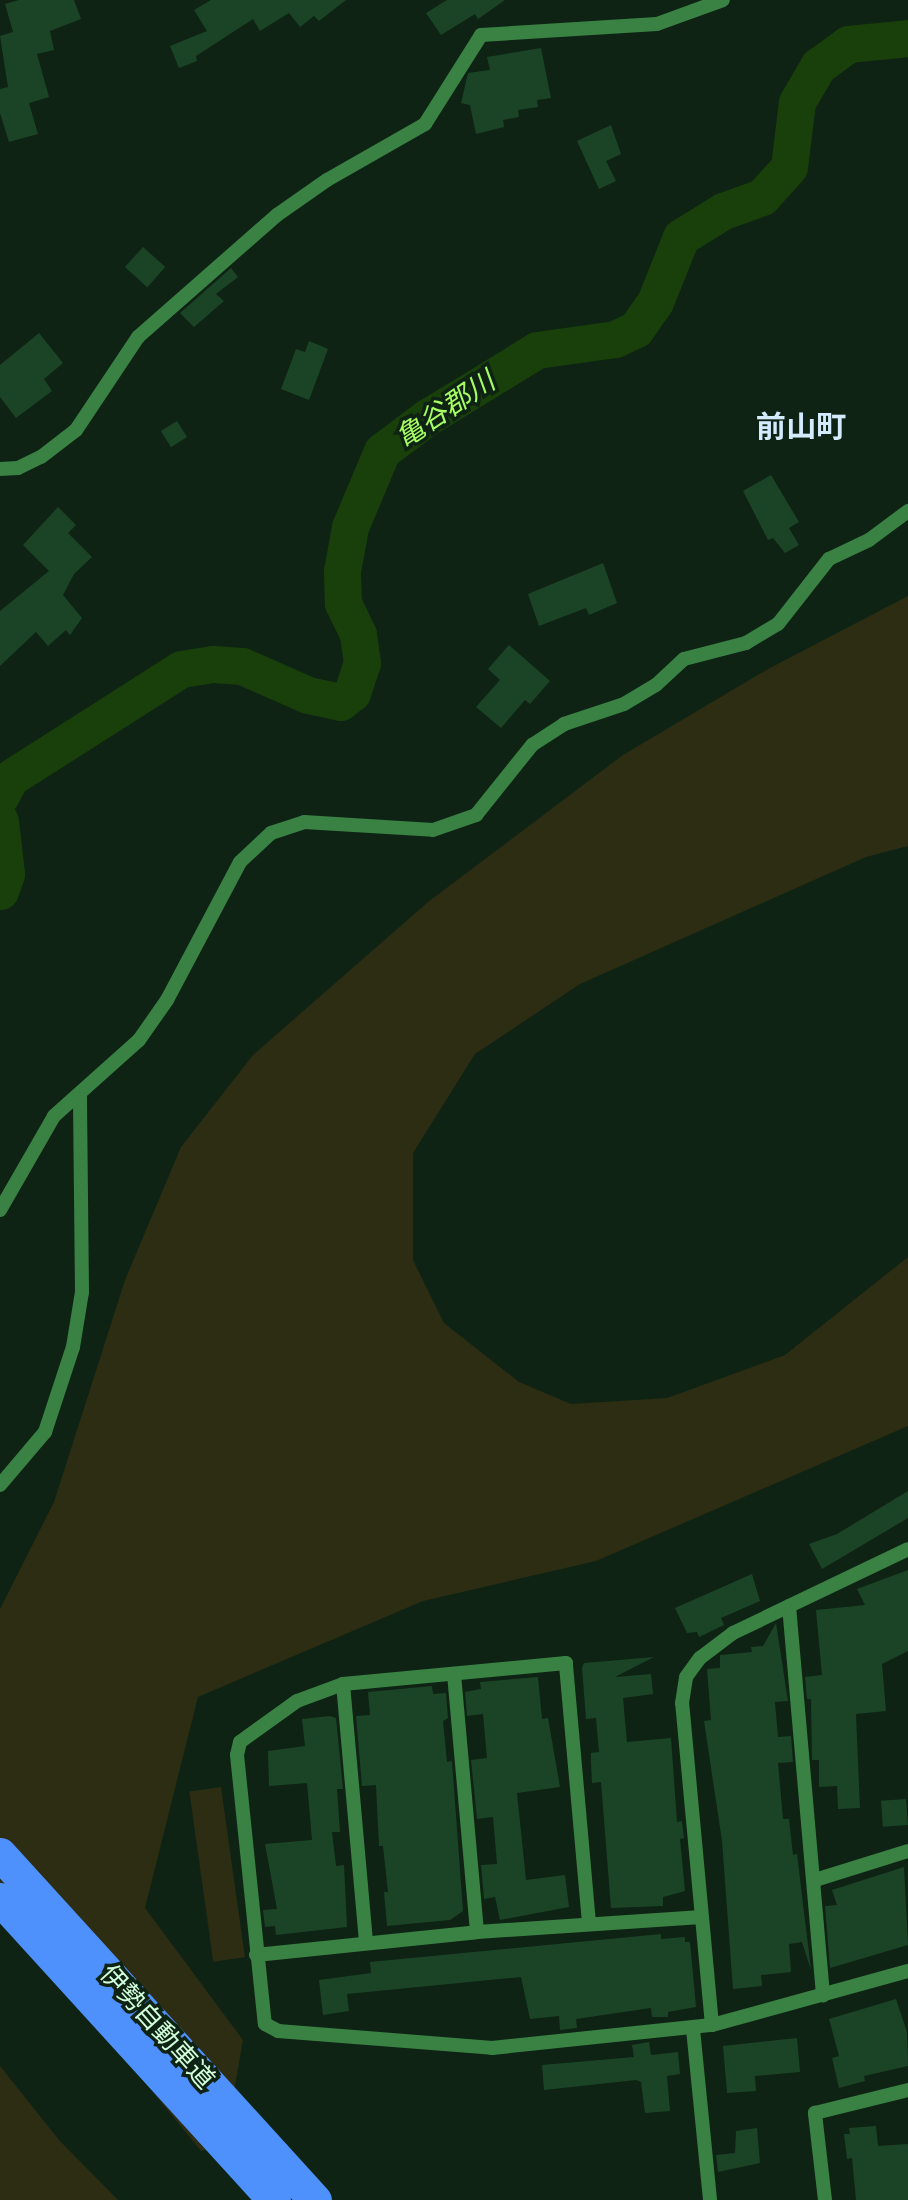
<!DOCTYPE html>
<html>
<head>
<meta charset="utf-8">
<style>
	body { margin:0 }
	#map { position:relative; width:908px; height:2200px; overflow:hidden; background:#0e2314; font-family:Cabin,"Noto Sans JP",sans-serif }
	div>[style] { position:absolute }
	[style*='--x'] { left:calc(var(--x)*1px); top:calc(var(--y)*1px); width:calc(var(--w)*1px); rotate:calc(var(--a)*1deg) }
	.green>* { inset:0; background:#2c2d12; transform-origin:0 0 }
	.river>* { height:37px; margin:-18.5px; padding:0 18.5px; transform-origin:18.5px; border-radius:18.5px; background:#19400a }
	.building>* { inset:0; background:#1b4427; transform-origin:0 0 }
	.minor>* { height:14px; margin:-7px; padding:0 7px; transform-origin:7px; border-radius:7px; background:#3a8244 }
	.tertiary>* { height:14px; margin:-7px; padding:0 7px; transform-origin:7px; border-radius:7px; background:#3a8244 }
	.motorway>* { height:33px; margin:-16.5px; padding:0 16.5px; transform-origin:16.5px; border-radius:16.5px; background:#4f91fc }
	span { translate:-50% -50%; white-space:nowrap; text-align:center; line-height:1.15; -webkit-text-stroke:7px #0e2314; paint-order:stroke }
	.street-label { font-size:26px; color:#d2fedb }
	.water-label { font-size:28px; color:#a6fd61; font-style:italic }
	.quarter-label { font-size:30px; color:#d4ebfe; font-weight:700 }
</style>
</head>
<body>
<div id="map">
	<div class="green">
		<div style="clip-path:polygon(908px 596px,908px 846px,866px 857px,580px 984px,475px 1054px,413px 1153px,413px 1260px,444px 1323px,519px 1382px,571px 1404px,667px 1398px,785px 1355px,908px 1257px,908px 1426px,596px 1561px,423px 1601px,198px 1697px,145px 1908px,243px 2040px,225px 2143px,201px 2151px,0 1904px,0 1609px,54px 1502px,125px 1280px,181px 1147px,253px 1055px,428px 902px,623px 755px,768px 669px)"></div>
		<div style="left:221px;top:1787px;width:172px;height:32px;rotate:82deg"></div>
		<div style="clip-path:polygon(0 2066px,59px 2140px,118px 2200px,0 2200px)"></div>
	</div>
	<div class="river">
		<div style="--x:0;--y:797;--w:21;--a:-62"></div>
		<div style="--x:10;--y:778;--w:203;--a:-32.5"></div>
		<div style="--x:181;--y:669;--w:32;--a:-9"></div>
		<div style="--x:213;--y:664;--w:29;--a:4"></div>
		<div style="--x:242;--y:666;--w:72;--a:23.7"></div>
		<div style="--x:308;--y:695;--w:33;--a:12"></div>
		<div style="--x:340;--y:702;--w:15;--a:-37"></div>
		<div style="--x:352;--y:693;--w:32;--a:-72"></div>
		<div style="--x:362;--y:663;--w:29;--a:-98"></div>
		<div style="--x:358;--y:634;--w:34;--a:-116"></div>
		<div style="--x:343;--y:603;--w:32;--a:-92"></div>
		<div style="--x:342;--y:571;--w:45;--a:-79.7"></div>
		<div style="--x:350;--y:527;--w:82;--a:-67.2"></div>
		<div style="--x:382;--y:451;--w:55;--a:-36.9"></div>
		<div style="--x:426;--y:418;--w:130;--a:-31.5"></div>
		<div style="--x:537;--y:350;--w:79;--a:-8"></div>
		<div style="--x:615;--y:339;--w:23;--a:-25"></div>
		<div style="--x:636;--y:329;--w:33;--a:-55"></div>
		<div style="--x:655;--y:302;--w:70;--a:-68.2"></div>
		<div style="--x:681;--y:237;--w:49;--a:-31.8"></div>
		<div style="--x:723;--y:211;--w:41;--a:-19.7"></div>
		<div style="--x:762;--y:197;--w:40;--a:-48"></div>
		<div style="--x:789;--y:167;--w:65;--a:-83"></div>
		<div style="--x:797;--y:102;--w:42;--a:-59.7"></div>
		<div style="--x:818;--y:66;--w:37;--a:-36"></div>
		<div style="--x:848;--y:44;--w:60;--a:-5.7"></div>
		<div style="--x:0;--y:821;--w:53;--a:83.5"></div>
		<div style="--x:6;--y:874;--w:18;--a:109"></div>
	</div>
	<div class="building">
		<div style="clip-path:polygon(19px 0,74px 0,81px 19px,50px 31px,54px 50px,37px 54px,49px 97px,29px 103px,38px 134px,9px 142px,0 113px,0 89px,8px 87px,0 36px,13px 32px,5px 4px)"></div>
		<div style="clip-path:polygon(211px 0,346px 0,319px 21px,314px 16px,300px 27px,289px 13px,260px 31px,253px 19px,196px 56px,197px 61px,179px 68px,170px 46px,207px 31px,194px 10px)"></div>
		<div style="clip-path:polygon(447px 0,505px 0,478px 19px,475px 14px,441px 35px,426px 13px)"></div>
		<div style="clip-path:polygon(541px 48px,551px 98px,537px 100px,538px 107px,518px 110px,519px 117px,503px 120px,504px 127px,476px 134px,470px 105px,461px 103px,468px 73px,490px 70px,487px 57px)"></div>
		<div style="clip-path:polygon(611px 125px,621px 154px,606px 161px,616px 181px,599px 189px,577px 141px)"></div>
		<div style="left:143px;top:247px;width:30px;height:27px;rotate:42deg"></div>
		<div style="clip-path:polygon(231px 268px,238px 277px,216px 294px,224px 301px,194px 327px,180px 313px)"></div>
		<div style="clip-path:polygon(39px 333px,63px 363px,44px 379px,52px 391px,16px 418px,0 397px,0 365px)"></div>
		<div style="clip-path:polygon(309px 341px,328px 349px,309px 400px,281px 389px,296px 349px,305px 352px)"></div>
		<div style="left:177px;top:421px;width:19px;height:19px;rotate:58deg"></div>
		<div style="clip-path:polygon(771px 475px,799px 522px,789px 528px,799px 545px,785px 553px,773px 538px,768px 540px,743px 491px)"></div>
		<div style="clip-path:polygon(58px 507px,76px 525px,68px 533px,92px 557px,74px 574px,63px 595px,82px 618px,70px 635px,66px 630px,48px 646px,36px 632px,0 666px,0 611px,49px 571px,23px 545px)"></div>
		<div style="clip-path:polygon(603px 563px,617px 603px,589px 615px,586px 608px,539px 626px,528px 594px)"></div>
		<div style="clip-path:polygon(509px 645px,550px 681px,530px 704px,525px 700px,501px 728px,476px 707px,500px 680px,488px 669px)"></div>
		<div style="clip-path:polygon(908px 1491px,908px 1518px,822px 1569px,809px 1544px,837px 1534px)"></div>
		<div style="clip-path:polygon(908px 1570px,908px 1651px,882px 1664px,886px 1711px,856px 1714px,860px 1808px,838px 1809px,837px 1786px,819px 1787px,819px 1760px,812px 1760px,811px 1699px,807px 1699px,805px 1677px,822px 1675px,816px 1610px,865px 1605px,857px 1589px)"></div>
		<div style="clip-path:polygon(752px 1574px,760px 1601px,721px 1618px,724px 1625px,699px 1637px,697px 1632px,687px 1633px,675px 1608px)"></div>
		<div style="clip-path:polygon(776px 1623px,788px 1701px,775px 1702px,778px 1737px,791px 1736px,793px 1762px,778px 1763px,783px 1819px,789px 1819px,793px 1855px,797px 1854px,811px 1970px,802px 1942px,789px 1944px,791px 1972px,761px 1975px,762px 1986px,733px 1989px,722px 1841px,704px 1721px,711px 1720px,707px 1669px,720px 1668px,720px 1655px,752px 1652px,751px 1647px,763px 1646px)"></div>
		<div style="clip-path:polygon(654px 1657px,615px 1677px,651px 1674px,653px 1694px,623px 1698px,627px 1742px,671px 1738px,677px 1822px,682px 1821px,684px 1838px,680px 1839px,685px 1891px,663px 1897px,663px 1906px,611px 1908px,601px 1782px,592px 1783px,591px 1763px,591px 1753px,599px 1752px,596px 1718px,586px 1719px,582px 1668px,584px 1663px)"></div>
		<div style="clip-path:polygon(538px 1677px,542px 1719px,548px 1718px,560px 1787px,517px 1793px,526px 1880px,565px 1875px,569px 1907px,500px 1920px,495px 1897px,484px 1899px,481px 1865px,497px 1864px,493px 1817px,477px 1819px,471px 1760px,487px 1758px,483px 1714px,467px 1716px,465px 1692px,481px 1689px,480px 1682px)"></div>
		<div style="clip-path:polygon(432px 1686px,433px 1694px,446px 1693px,448px 1718px,443px 1721px,447px 1762px,452px 1761px,463px 1911px,450px 1920px,387px 1926px,384px 1892px,388px 1892px,383px 1846px,379px 1846px,376px 1785px,362px 1786px,356px 1716px,370px 1715px,368px 1692px)"></div>
		<div style="clip-path:polygon(330px 1716px,336px 1718px,343px 1789px,337px 1789px,340px 1832px,332px 1832px,336px 1866px,344px 1865px,347px 1927px,276px 1935px,275px 1926px,265px 1927px,263px 1910px,277px 1909px,265px 1844px,312px 1840px,307px 1783px,269px 1786px,268px 1751px,305px 1746px,302px 1719px)"></div>
		<div style="left:906px;top:1799px;width:26px;height:25px;rotate:86deg"></div>
		<div style="clip-path:polygon(904px 1867px,908px 1945px,830px 1968px,825px 1906px,837px 1905px,832px 1890px)"></div>
		<div style="clip-path:polygon(661px 1934px,661px 1939px,685px 1937px,685px 1942px,690px 1942px,696px 2007px,668px 2012px,668px 2017px,652px 2017px,651px 2008px,576px 2019px,577px 2028px,560px 2030px,559px 2016px,530px 2019px,521px 1977px,347px 1994px,349px 2011px,323px 2015px,319px 1980px,371px 1973px,370px 1962px)"></div>
		<div style="clip-path:polygon(896px 1999px,907px 2032px,908px 2066px,864px 2076px,865px 2081px,839px 2088px,832px 2058px,839px 2056px,829px 2019px)"></div>
		<div style="clip-path:polygon(797px 2038px,800px 2072px,755px 2076px,756px 2091px,727px 2093px,723px 2046px)"></div>
		<div style="clip-path:polygon(649px 2042px,651px 2055px,678px 2052px,680px 2074px,667px 2076px,670px 2111px,645px 2113px,641px 2082px,636px 2080px,544px 2090px,542px 2065px,634px 2057px,632px 2045px)"></div>
		<div style="clip-path:polygon(876px 2126px,878px 2146px,908px 2144px,908px 2200px,856px 2200px,852px 2158px,847px 2159px,844px 2134px,850px 2134px,849px 2128px)"></div>
		<div style="clip-path:polygon(757px 2128px,760px 2163px,718px 2172px,716px 2155px,735px 2153px,736px 2131px)"></div>
	</div>
	<div class="minor">
		<div style="--x:0;--y:469;--w:18;--a:-3"></div>
		<div style="--x:18;--y:468;--w:25;--a:-26"></div>
		<div style="--x:41;--y:457;--w:44;--a:-37.6"></div>
		<div style="--x:76;--y:430;--w:112;--a:-56.3"></div>
		<div style="--x:138;--y:337;--w:185;--a:-41.3"></div>
		<div style="--x:277;--y:215;--w:61;--a:-35"></div>
		<div style="--x:327;--y:180;--w:113;--a:-29.7"></div>
		<div style="--x:425;--y:124;--w:105;--a:-57.8"></div>
		<div style="--x:481;--y:35;--w:176;--a:-3.6"></div>
		<div style="--x:657;--y:24;--w:70;--a:-20"></div>
		<div style="--x:0;--y:1210;--w:108;--a:-60.1"></div>
		<div style="--x:54;--y:1116;--w:114;--a:-41.8"></div>
		<div style="--x:139;--y:1040;--w:49;--a:-55"></div>
		<div style="--x:167;--y:1000;--w:156;--a:-62.1"></div>
		<div style="--x:240;--y:862;--w:42;--a:-43.1"></div>
		<div style="--x:271;--y:833;--w:35;--a:-18"></div>
		<div style="--x:304;--y:822;--w:129;--a:3.5"></div>
		<div style="--x:433;--y:830;--w:46;--a:-19.2"></div>
		<div style="--x:476;--y:815;--w:90;--a:-51.3"></div>
		<div style="--x:532;--y:745;--w:38;--a:-33"></div>
		<div style="--x:564;--y:724;--w:63;--a:-18.4"></div>
		<div style="--x:624;--y:704;--w:37;--a:-31"></div>
		<div style="--x:656;--y:685;--w:38;--a:-43"></div>
		<div style="--x:684;--y:659;--w:64;--a:-14.5"></div>
		<div style="--x:746;--y:643;--w:37;--a:-31"></div>
		<div style="--x:778;--y:624;--w:83;--a:-51.9"></div>
		<div style="--x:829;--y:559;--w:44;--a:-25.4"></div>
		<div style="--x:869;--y:540;--w:49;--a:-36.6"></div>
		<div style="--x:0;--y:1485;--w:70;--a:-49.7"></div>
		<div style="--x:45;--y:1432;--w:89;--a:-71.8"></div>
		<div style="--x:73;--y:1347;--w:56;--a:-80.7"></div>
		<div style="--x:82;--y:1292;--w:198;--a:-90.6"></div>
		<div style="--x:789;--y:1606;--w:391;--a:85"></div>
		<div style="--x:454;--y:1674;--w:259;--a:84.9"></div>
		<div style="--x:343;--y:1684;--w:260;--a:84.9"></div>
		<div style="--x:815;--y:1880;--w:97;--a:-17.3"></div>
		<div style="--x:589;--y:1923;--w:261;--a:-95.1"></div>
		<div style="--x:566;--y:1663;--w:224;--a:174.6"></div>
		<div style="--x:343;--y:1684;--w:49;--a:159.7"></div>
		<div style="--x:297;--y:1701;--w:70;--a:144.3"></div>
		<div style="--x:240;--y:1742;--w:13;--a:103"></div>
		<div style="--x:237;--y:1755;--w:270;--a:84.1"></div>
		<div style="--x:265;--y:2024;--w:15;--a:28"></div>
		<div style="--x:278;--y:2031;--w:215;--a:4.5"></div>
		<div style="--x:492;--y:2048;--w:221;--a:-6"></div>
		<div style="--x:712;--y:2025;--w:323;--a:-95.3"></div>
		<div style="--x:682;--y:1703;--w:26;--a:-81"></div>
		<div style="--x:686;--y:1677;--w:24;--a:-54"></div>
		<div style="--x:700;--y:1658;--w:41;--a:-37.1"></div>
		<div style="--x:733;--y:1633;--w:194;--a:-25.6"></div>
		<div style="--x:256;--y:1955;--w:222;--a:-5.9"></div>
		<div style="--x:477;--y:1932;--w:225;--a:-3.8"></div>
		<div style="--x:693;--y:2029;--w:172;--a:84.3"></div>
		<div style="--x:825;--y:2200;--w:88;--a:-96.6"></div>
		<div style="--x:815;--y:2113;--w:96;--a:-13.9"></div>
	</div>
	<div class="tertiary">
		<div style="--x:712;--y:2025;--w:203;--a:-15.4"></div>
	</div>
	<div class="motorway">
		<div style="--x:0;--y:1854;--w:468;--a:47.7"></div>
		<div style="--x:0;--y:1899;--w:407;--a:47.7"></div>
	</div>
	<div class="street-label">
		<span style="left:157px;top:2027px;rotate:48deg">伊勢自動車道</span>
	</div>
	<div class="water-label">
		<span style="left:445px;top:409px;rotate:-34deg">亀谷郡川</span>
	</div>
	<div class="quarter-label">
		<span style="left:801px;top:427px">前山町</span>
	</div>
</div>
</body>
</html>
